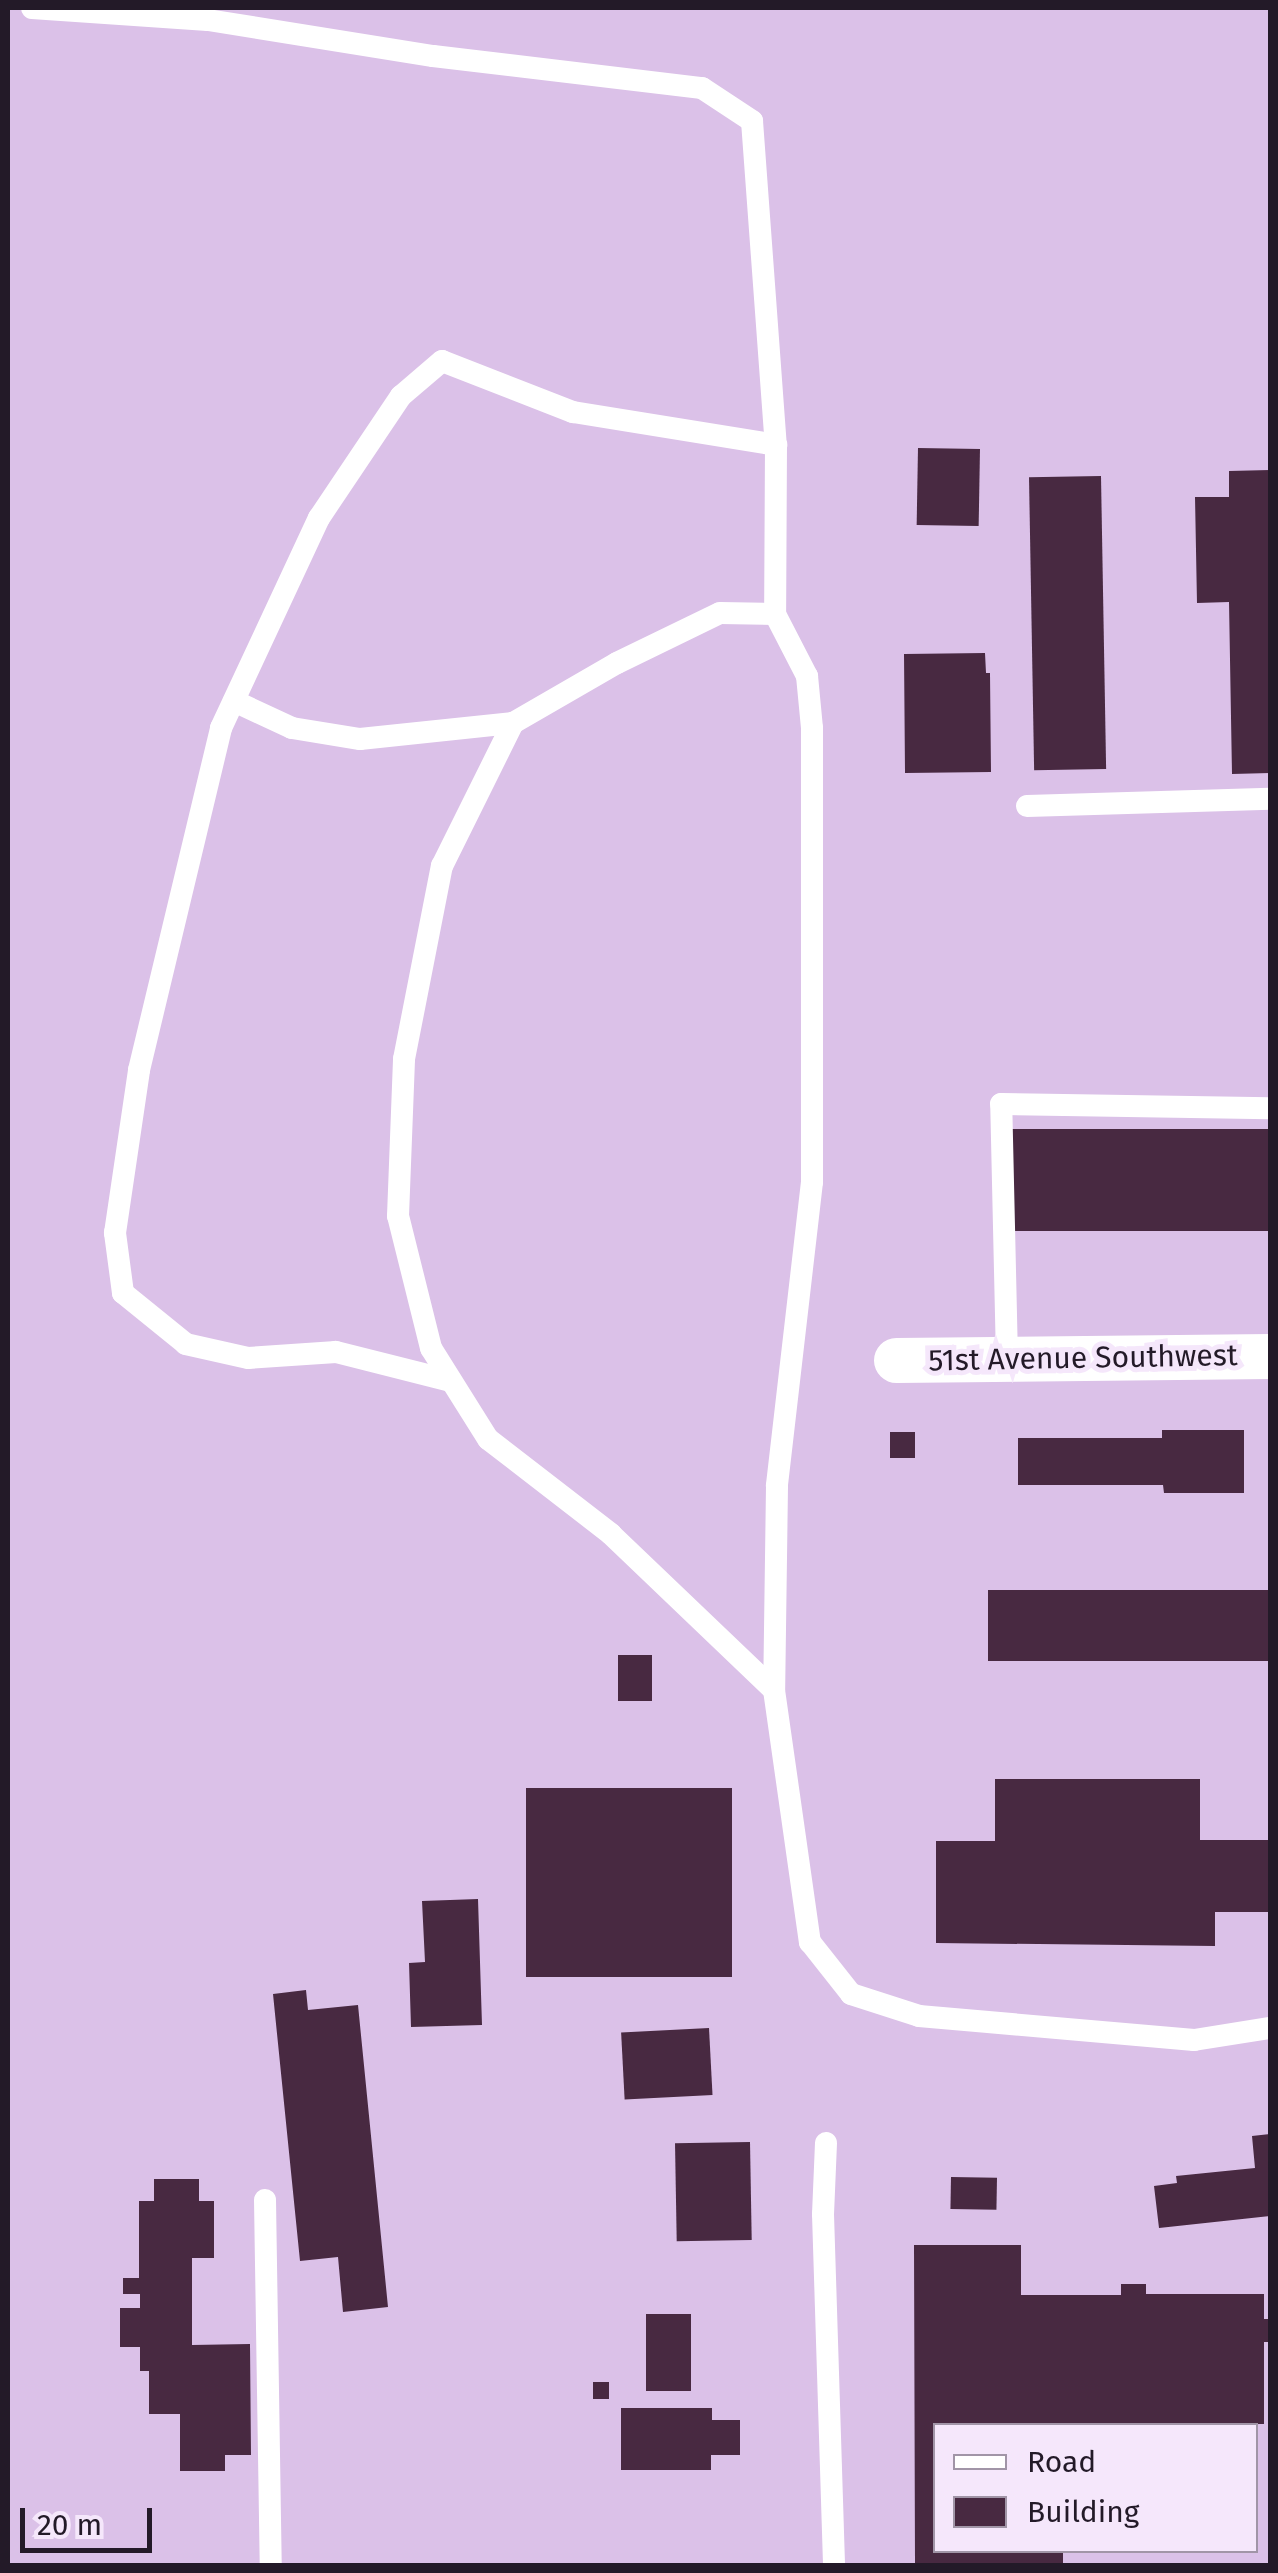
<!DOCTYPE html>
<html>
<head>
<meta charset="utf-8">
<style>
	body { margin:0 }
	#map { position:relative; width:1278px; height:2573px; overflow:hidden; background:#dbc1e8; font-family:"Fira Sans",sans-serif }
	div>[style] { position:absolute }
	[style*='--x'] { left:calc(var(--x)*1px); top:calc(var(--y)*1px); width:calc(var(--w)*1px); rotate:calc(var(--a)*1deg) }
	.building>* { inset:0; background:#482941; transform-origin:0 0 }
	.service>* { height:22px; margin:-11px; padding:0 11px; transform-origin:11px; border-radius:11px; background:#fff }
	.minor>* { height:45px; margin:-22.5px; padding:0 22.5px; transform-origin:22.5px; border-radius:22.5px; background:#fff }
	span { translate:-50% -50%; white-space:nowrap; text-align:center; line-height:1.15; -webkit-text-stroke:10px #f5e7fb; paint-order:stroke }
	.street-label { font-size:30px; color:#231a28 }
	.frame { position:absolute; inset:0; border:10px solid #231a28; pointer-events:none }
	.legend { position:absolute; left:933px; top:2423px; width:325px; height:130px; box-sizing:border-box; background:#f5e7fb; border:2px solid #a195a7; margin:0; padding:12px 18px; list-style:none; font-size:30px; color:#231a28 }
	.legend li { display:flex; align-items:center; gap:20px; height:50px }
	.legend b { width:50px; border:2px solid #a195a7 }
	.scale { position:absolute; left:20px; top:2508px; width:132px; height:45px; box-sizing:border-box; border:5px solid #231a28; border-top:0; padding-left:12px; font-size:30px; line-height:35px; white-space:nowrap; color:#231a28; -webkit-text-stroke:8px #f5e7fb; paint-order:stroke }
</style>
</head>
<body>
<div id="map">
	<div class="building">
		<div style="left:918px;top:448px;width:62px;height:77px;rotate:1deg"></div>
		<div style="clip-path:polygon(1270px 470px,1270px 773px,1232px 774px,1229px 602px,1197px 603px,1195px 497px,1229px 497px,1229px 471px)"></div>
		<div style="left:1101px;top:476px;width:293px;height:72px;rotate:89deg"></div>
		<div style="clip-path:polygon(985px 653px,986px 673px,990px 673px,991px 772px,905px 773px,904px 654px)"></div>
		<div style="left:1270px;top:1129px;width:102px;height:259px;rotate:90deg"></div>
		<div style="clip-path:polygon(1162px 1430px,1244px 1430px,1244px 1493px,1164px 1493px,1163px 1485px,1018px 1485px,1018px 1438px,1162px 1438px)"></div>
		<div style="left:890px;top:1432px;width:25px;height:26px"></div>
		<div style="left:988px;top:1590px;width:282px;height:71px"></div>
		<div style="left:618px;top:1655px;width:34px;height:46px"></div>
		<div style="clip-path:polygon(995px 1779px,1200px 1779px,1200px 1840px,1270px 1840px,1270px 1912px,1215px 1912px,1215px 1946px,936px 1943px,936px 1841px,995px 1841px)"></div>
		<div style="left:526px;top:1788px;width:206px;height:189px"></div>
		<div style="clip-path:polygon(478px 1899px,482px 2025px,411px 2027px,409px 1963px,425px 1962px,422px 1901px)"></div>
		<div style="clip-path:polygon(306px 1990px,308px 2010px,358px 2005px,388px 2307px,343px 2312px,338px 2257px,300px 2261px,273px 1994px)"></div>
		<div style="left:709px;top:2028px;width:67px;height:88px;rotate:87deg"></div>
		<div style="clip-path:polygon(1270px 2134px,1270px 2216px,1159px 2228px,1154px 2186px,1177px 2183px,1176px 2176px,1255px 2168px,1252px 2136px)"></div>
		<div style="left:750px;top:2142px;width:98px;height:75px;rotate:89deg"></div>
		<div style="left:951px;top:2177px;width:46px;height:32px;rotate:1deg"></div>
		<div style="clip-path:polygon(154px 2179px,199px 2179px,199px 2201px,214px 2201px,214px 2258px,192px 2258px,192px 2345px,250px 2344px,251px 2455px,225px 2455px,225px 2471px,180px 2471px,180px 2414px,149px 2414px,149px 2371px,140px 2371px,140px 2347px,120px 2347px,120px 2308px,140px 2308px,140px 2294px,123px 2294px,123px 2278px,139px 2278px,139px 2201px,154px 2201px)"></div>
		<div style="clip-path:polygon(914px 2245px,1021px 2245px,1021px 2295px,1121px 2295px,1121px 2284px,1146px 2284px,1146px 2294px,1264px 2294px,1264px 2319px,1270px 2319px,1270px 2342px,1264px 2342px,1264px 2424px,936px 2426px,936px 2550px,1063px 2550px,1063px 2566px,915px 2566px)"></div>
		<div style="left:646px;top:2314px;width:45px;height:77px"></div>
		<div style="left:593px;top:2382px;width:16px;height:17px"></div>
		<div style="clip-path:polygon(621px 2408px,712px 2408px,712px 2420px,740px 2420px,740px 2455px,711px 2455px,711px 2470px,621px 2470px)"></div>
	</div>
	<div class="service">
		<div style="--x:32;--y:8;--w:176;--a:3.9"></div>
		<div style="--x:208;--y:20;--w:228;--a:9.1"></div>
		<div style="--x:433;--y:56;--w:271;--a:6.8"></div>
		<div style="--x:702;--y:88;--w:60;--a:33.4"></div>
		<div style="--x:752;--y:121;--w:325;--a:85.8"></div>
		<div style="--x:776;--y:445;--w:169;--a:90.3"></div>
		<div style="--x:234;--y:701;--w:64;--a:25"></div>
		<div style="--x:292;--y:728;--w:69;--a:9.2"></div>
		<div style="--x:360;--y:739;--w:154;--a:-6"></div>
		<div style="--x:1027;--y:806;--w:243;--a:-1.7"></div>
		<div style="--x:1007;--y:1359;--w:255;--a:-91.3"></div>
		<div style="--x:1001;--y:1104;--w:269;--a:0.9"></div>
		<div style="--x:451;--y:1381;--w:119;--a:-165.8"></div>
		<div style="--x:336;--y:1352;--w:88;--a:176.1"></div>
		<div style="--x:248;--y:1358;--w:64;--a:-167.3"></div>
		<div style="--x:186;--y:1344;--w:81;--a:-141"></div>
		<div style="--x:123;--y:1293;--w:61;--a:-97.6"></div>
		<div style="--x:115;--y:1233;--w:165;--a:-81.6"></div>
		<div style="--x:139;--y:1070;--w:352;--a:-76.5"></div>
		<div style="--x:221;--y:728;--w:232;--a:-65"></div>
		<div style="--x:319;--y:518;--w:147;--a:-56.1"></div>
		<div style="--x:401;--y:396;--w:54;--a:-40.5"></div>
		<div style="--x:442;--y:361;--w:141;--a:21.3"></div>
		<div style="--x:573;--y:412;--w:206;--a:9.2"></div>
		<div style="--x:774;--y:1690;--w:226;--a:-136.3"></div>
		<div style="--x:611;--y:1534;--w:155;--a:-142.3"></div>
		<div style="--x:488;--y:1439;--w:107;--a:-122.1"></div>
		<div style="--x:431;--y:1348;--w:136;--a:-104"></div>
		<div style="--x:398;--y:1216;--w:157;--a:-87.8"></div>
		<div style="--x:404;--y:1059;--w:197;--a:-78.9"></div>
		<div style="--x:442;--y:866;--w:160;--a:-63.6"></div>
		<div style="--x:513;--y:723;--w:120;--a:-30"></div>
		<div style="--x:617;--y:663;--w:114;--a:-25.9"></div>
		<div style="--x:720;--y:613;--w:55;--a:1"></div>
		<div style="--x:775;--y:614;--w:70;--a:62.7"></div>
		<div style="--x:807;--y:676;--w:52;--a:84.5"></div>
		<div style="--x:812;--y:728;--w:454;--a:90"></div>
		<div style="--x:812;--y:1182;--w:306;--a:96.6"></div>
		<div style="--x:777;--y:1486;--w:204;--a:90.8"></div>
		<div style="--x:774;--y:1690;--w:255;--a:81.9"></div>
		<div style="--x:810;--y:1942;--w:66;--a:51.7"></div>
		<div style="--x:851;--y:1994;--w:71;--a:17.9"></div>
		<div style="--x:919;--y:2016;--w:276;--a:5"></div>
		<div style="--x:1194;--y:2040;--w:77;--a:-9"></div>
		<div style="--x:826;--y:2143;--w:71;--a:92.4"></div>
		<div style="--x:823;--y:2214;--w:352;--a:88.2"></div>
		<div style="--x:265;--y:2200;--w:366;--a:89.1"></div>
	</div>
	<div class="minor">
		<div style="--x:896;--y:1360;--w:374;--a:-0.6"></div>
	</div>
	<div class="street-label">
		<span style="left:1083px;top:1358px;rotate:-1deg">51st Avenue Southwest</span>
	</div>
	<div class="frame"></div>
	<ul class="legend">
	<li><b style="height:12px;background:#fff"></b>Road</li>
	<li><b style="height:28px;background:#482941"></b>Building</li>
	</ul>
	<div class="scale">20 m</div>
</div>
</body>
</html>
